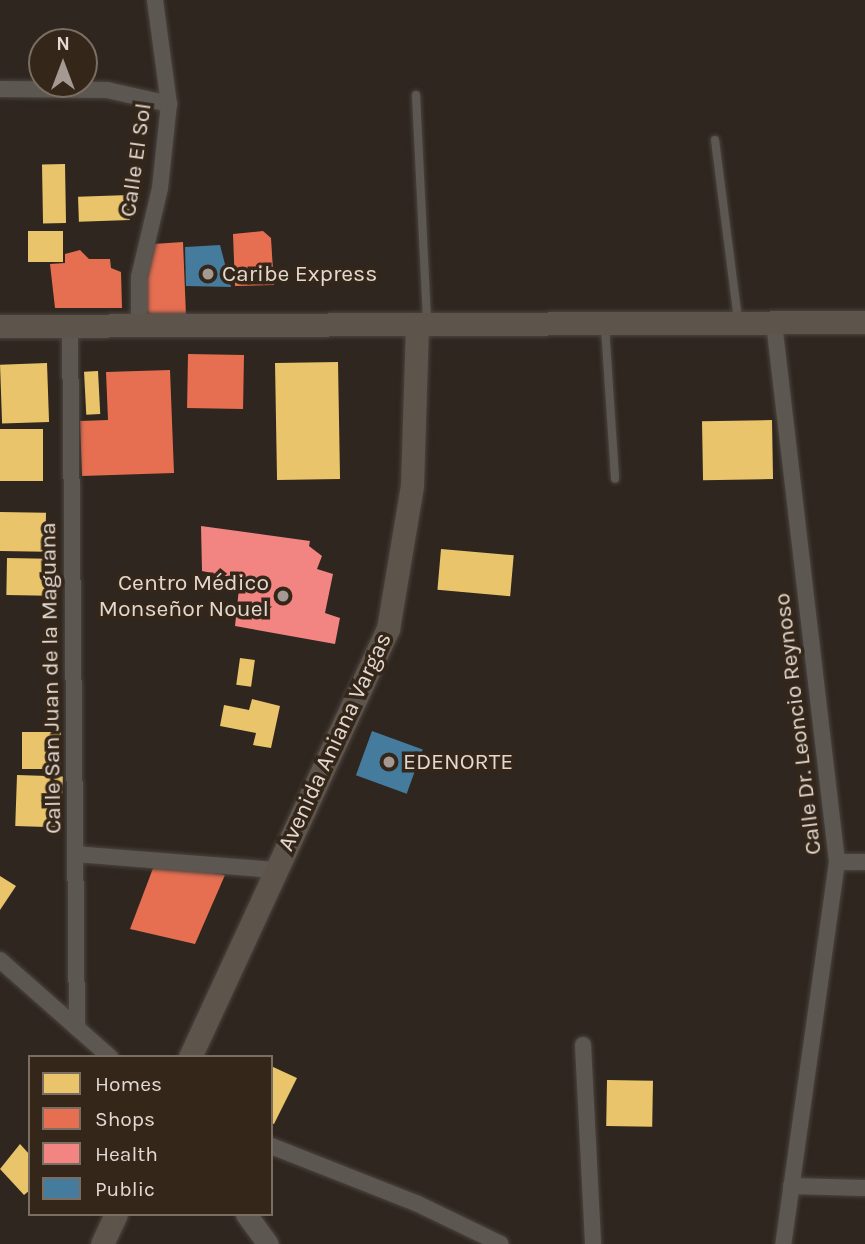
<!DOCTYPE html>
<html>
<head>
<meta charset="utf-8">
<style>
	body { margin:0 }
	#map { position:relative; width:865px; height:1244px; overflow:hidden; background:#2e261f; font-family:Karla,sans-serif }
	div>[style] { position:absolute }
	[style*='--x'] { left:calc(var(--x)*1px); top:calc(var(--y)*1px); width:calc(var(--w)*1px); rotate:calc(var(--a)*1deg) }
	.homes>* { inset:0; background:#e9c46a; transform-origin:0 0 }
	.shops>* { inset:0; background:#e76f51; transform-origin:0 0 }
	.health>* { inset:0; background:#f28482 }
	.public>* { inset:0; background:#457b9d; transform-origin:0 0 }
	.roads { filter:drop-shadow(0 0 2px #4b433e) drop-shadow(0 0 2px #4b433e) }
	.service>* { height:8px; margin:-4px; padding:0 4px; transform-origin:4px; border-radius:4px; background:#5d5752 }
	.minor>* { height:16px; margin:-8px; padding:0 8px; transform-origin:8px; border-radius:8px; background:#5d5752 }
	.tertiary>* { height:21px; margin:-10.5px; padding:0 10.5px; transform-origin:10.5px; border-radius:10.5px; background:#5d5752 }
	.secondary>* { height:23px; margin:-11.5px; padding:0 11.5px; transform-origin:11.5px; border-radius:11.5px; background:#5d554c }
	.dots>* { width:19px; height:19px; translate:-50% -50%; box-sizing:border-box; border:4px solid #342619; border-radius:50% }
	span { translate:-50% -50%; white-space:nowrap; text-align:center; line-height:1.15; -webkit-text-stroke:7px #342619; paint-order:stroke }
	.street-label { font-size:23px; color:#e3d9d1 }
	.poi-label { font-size:23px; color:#e3d9d1 }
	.left { translate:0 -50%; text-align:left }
	.right { translate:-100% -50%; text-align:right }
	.legend { position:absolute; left:28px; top:1055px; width:245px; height:161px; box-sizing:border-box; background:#342619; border:2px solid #7a6e63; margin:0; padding:9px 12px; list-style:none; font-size:21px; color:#e3d9d1 }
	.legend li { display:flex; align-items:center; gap:14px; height:35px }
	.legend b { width:35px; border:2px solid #7a6e63 }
	.north { position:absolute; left:28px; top:28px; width:70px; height:70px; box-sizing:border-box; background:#342619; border:2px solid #7a6e63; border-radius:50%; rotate:0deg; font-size:19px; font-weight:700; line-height:28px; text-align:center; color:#e3d9d1 }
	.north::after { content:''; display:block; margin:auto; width:24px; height:32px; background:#a49a93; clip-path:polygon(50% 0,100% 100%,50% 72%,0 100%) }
</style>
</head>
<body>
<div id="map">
	<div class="homes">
		<div style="left:65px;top:164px;width:59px;height:23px;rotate:89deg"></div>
		<div style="left:129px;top:195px;width:25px;height:51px;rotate:88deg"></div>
		<div style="left:28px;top:231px;width:35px;height:31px"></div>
		<div style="left:338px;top:362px;width:117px;height:63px;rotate:89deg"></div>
		<div style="left:47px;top:363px;width:59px;height:47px;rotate:88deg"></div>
		<div style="left:98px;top:371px;width:43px;height:14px;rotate:87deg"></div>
		<div style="left:772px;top:420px;width:59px;height:70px;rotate:89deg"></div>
		<div style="left:0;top:429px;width:43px;height:52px"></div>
		<div style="left:0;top:512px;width:46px;height:39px;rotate:1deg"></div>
		<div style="left:441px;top:549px;width:73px;height:41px;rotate:5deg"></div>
		<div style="left:7px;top:558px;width:41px;height:37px;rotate:1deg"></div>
		<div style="left:240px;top:658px;width:15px;height:27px;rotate:8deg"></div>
		<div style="clip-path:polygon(252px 699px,280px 706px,271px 748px,253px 745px,256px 733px,220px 726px,224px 705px,249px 710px)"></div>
		<div style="left:22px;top:732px;width:39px;height:37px"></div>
		<div style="left:17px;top:775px;width:46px;height:51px;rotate:2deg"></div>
		<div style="clip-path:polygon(0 876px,16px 886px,0 910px)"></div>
		<div style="clip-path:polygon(271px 1066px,297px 1078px,274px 1124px,271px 1123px)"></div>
		<div style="left:607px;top:1080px;width:46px;height:46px;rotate:1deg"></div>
		<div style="clip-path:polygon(20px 1144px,30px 1155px,30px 1190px,24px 1195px,0 1169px)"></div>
	</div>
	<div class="shops">
		<div style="clip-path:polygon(263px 231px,271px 238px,274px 285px,235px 286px,233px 234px)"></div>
		<div style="clip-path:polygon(183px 242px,186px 316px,140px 317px,153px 244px)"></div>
		<div style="clip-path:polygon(80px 250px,89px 259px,110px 259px,111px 268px,121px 272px,122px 308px,55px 308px,50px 264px,65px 263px,65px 254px)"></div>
		<div style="left:188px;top:354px;width:56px;height:54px;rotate:1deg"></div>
		<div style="clip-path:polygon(170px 370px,174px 473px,82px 476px,80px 421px,108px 420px,106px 372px)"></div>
		<div style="clip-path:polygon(155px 863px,225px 875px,195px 944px,130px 929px)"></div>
	</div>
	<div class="health">
		<div style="clip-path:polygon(201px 526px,310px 541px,309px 546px,322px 556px,317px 569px,333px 574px,325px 613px,340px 618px,335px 644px,235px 626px,240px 579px,202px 571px)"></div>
	</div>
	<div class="public">
		<div style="clip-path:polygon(220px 245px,231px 287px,186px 286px,185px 247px)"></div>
		<div style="left:372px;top:731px;width:54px;height:47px;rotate:20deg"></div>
	</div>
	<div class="roads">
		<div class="service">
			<div style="--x:416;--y:95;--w:228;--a:87.2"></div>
			<div style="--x:715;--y:140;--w:181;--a:82.7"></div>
			<div style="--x:605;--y:327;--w:152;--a:86.2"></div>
		</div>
		<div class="minor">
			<div style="--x:0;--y:89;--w:107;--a:0.5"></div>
			<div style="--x:107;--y:90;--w:64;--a:12.7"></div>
			<div style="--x:774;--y:323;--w:543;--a:83.33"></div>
			<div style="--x:837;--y:862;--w:386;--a:98"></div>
			<div style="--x:139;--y:326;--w:49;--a:-90"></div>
			<div style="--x:139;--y:277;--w:91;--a:-76.7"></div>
			<div style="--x:160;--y:188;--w:84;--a:-83.9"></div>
			<div style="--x:169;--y:104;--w:105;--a:-97.7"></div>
			<div style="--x:70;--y:327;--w:701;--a:89.43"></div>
			<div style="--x:75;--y:854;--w:202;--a:4.6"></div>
			<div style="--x:837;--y:862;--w:28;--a:0"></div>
			<div style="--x:0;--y:960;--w:147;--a:41.4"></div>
			<div style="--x:583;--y:1045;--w:199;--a:87.1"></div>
			<div style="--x:271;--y:1146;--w:156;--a:21.5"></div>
			<div style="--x:416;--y:1203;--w:94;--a:25.8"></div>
			<div style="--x:791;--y:1186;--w:74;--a:1.5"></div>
		</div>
		<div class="tertiary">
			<div style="--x:246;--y:1214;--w:37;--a:54"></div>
		</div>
		<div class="secondary">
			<div style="--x:0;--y:326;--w:865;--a:-0.26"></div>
			<div style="--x:190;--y:1057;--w:472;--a:-65.2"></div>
			<div style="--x:388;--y:629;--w:146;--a:-80.5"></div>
			<div style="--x:412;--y:485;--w:159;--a:-88.2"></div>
			<div style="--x:102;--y:1244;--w:33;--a:-65"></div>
		</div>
	</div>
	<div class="dots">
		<div style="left:208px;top:274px;background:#a49a93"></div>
		<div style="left:283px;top:596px;background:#a49a93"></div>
		<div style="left:389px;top:762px;background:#a49a93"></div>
	</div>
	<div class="street-label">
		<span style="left:136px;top:160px;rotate:-82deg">Calle El Sol</span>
		<span style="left:51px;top:678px;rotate:-91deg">Calle San Juan de la Maguana</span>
		<span style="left:798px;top:724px;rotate:-97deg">Calle Dr. Leoncio Reynoso</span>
		<span style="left:335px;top:742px;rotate:-65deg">Avenida Aniana Vargas</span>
	</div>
	<div class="poi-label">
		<span class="left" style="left:222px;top:274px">Caribe Express</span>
		<span class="right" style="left:269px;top:596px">Centro Médico<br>Monseñor Nouel</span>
		<span class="left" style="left:403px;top:762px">EDENORTE</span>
	</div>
	<ul class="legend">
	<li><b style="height:19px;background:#e9c46a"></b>Homes</li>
	<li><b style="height:19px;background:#e76f51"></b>Shops</li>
	<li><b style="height:19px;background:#f28482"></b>Health</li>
	<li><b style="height:19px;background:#457b9d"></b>Public</li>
	</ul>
	<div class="north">N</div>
</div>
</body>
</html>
